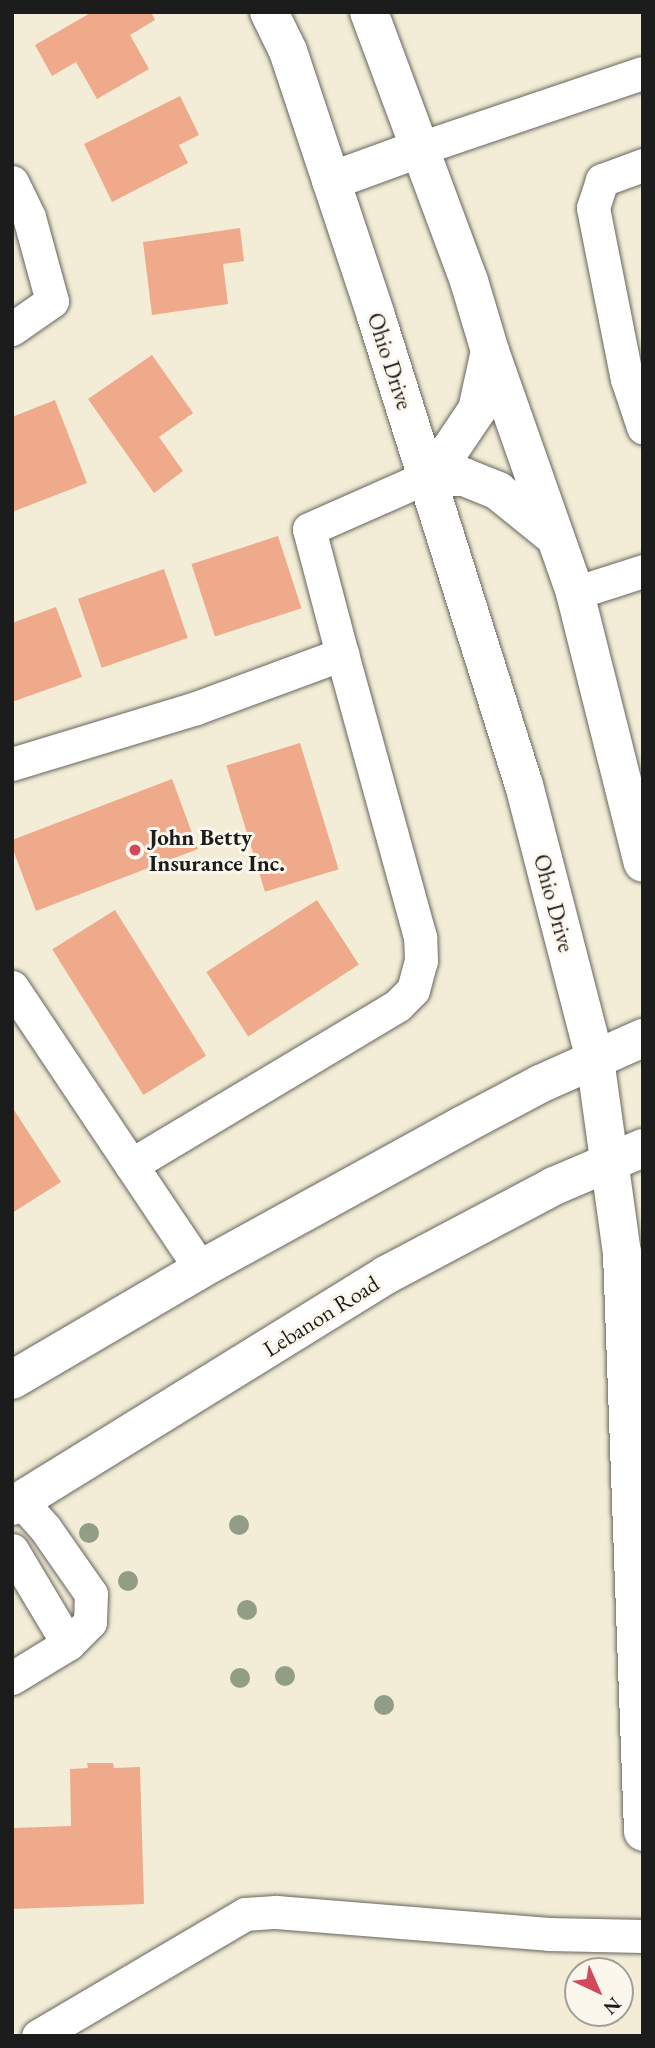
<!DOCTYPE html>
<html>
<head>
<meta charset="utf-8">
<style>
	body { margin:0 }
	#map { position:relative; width:655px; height:2048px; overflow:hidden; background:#f3edd7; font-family:"EB Garamond",serif }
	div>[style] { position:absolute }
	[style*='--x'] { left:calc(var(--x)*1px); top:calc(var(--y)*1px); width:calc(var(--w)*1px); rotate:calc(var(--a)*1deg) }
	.building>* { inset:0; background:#eeaa8a; transform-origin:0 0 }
	.roads { filter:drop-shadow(0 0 2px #67655d) drop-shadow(0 0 2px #67655d) }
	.minor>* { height:33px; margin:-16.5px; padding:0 16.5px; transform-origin:16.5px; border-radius:16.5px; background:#fff }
	.major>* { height:38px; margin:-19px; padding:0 19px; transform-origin:19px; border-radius:19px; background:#fff }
	.trees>* { width:20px; height:20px; margin:-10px; border-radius:50%; background:#929d86 }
	.dots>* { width:19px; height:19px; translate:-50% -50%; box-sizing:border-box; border:4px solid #fbf7ec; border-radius:50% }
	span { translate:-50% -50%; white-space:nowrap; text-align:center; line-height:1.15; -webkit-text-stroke:6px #fbf7ec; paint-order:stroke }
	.street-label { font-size:23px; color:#1c1c1c }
	.poi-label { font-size:23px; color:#1c1c1c; font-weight:700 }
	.left { translate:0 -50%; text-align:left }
	.frame { position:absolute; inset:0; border:14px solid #1c1c1c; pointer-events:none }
	.north { position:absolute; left:564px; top:1957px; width:70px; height:70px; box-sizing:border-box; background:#fbf7ec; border:2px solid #a29f99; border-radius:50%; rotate:136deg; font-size:19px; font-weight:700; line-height:28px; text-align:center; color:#1c1c1c }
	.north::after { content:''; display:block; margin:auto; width:24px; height:32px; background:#d1495b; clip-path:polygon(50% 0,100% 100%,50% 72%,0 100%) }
</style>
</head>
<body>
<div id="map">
	<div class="building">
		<div style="clip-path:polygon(92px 12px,151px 12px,155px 20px,130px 35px,149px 69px,97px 99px,76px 62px,52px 76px,35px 45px)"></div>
		<div style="clip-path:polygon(180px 96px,199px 135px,179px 145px,188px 163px,112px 202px,84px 144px)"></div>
		<div style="clip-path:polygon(240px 228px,244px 261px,223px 264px,228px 304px,152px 315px,143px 242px)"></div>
		<div style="clip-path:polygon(152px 355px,193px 413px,159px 437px,183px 471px,154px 493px,88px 399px)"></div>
		<div style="clip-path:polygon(55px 400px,87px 483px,12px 512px,12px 417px)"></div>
		<div style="left:278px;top:536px;width:76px;height:91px;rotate:72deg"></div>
		<div style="left:164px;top:569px;width:73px;height:91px;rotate:71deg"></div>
		<div style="clip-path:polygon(56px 607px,82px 677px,12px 702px,12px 623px)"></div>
		<div style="left:300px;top:743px;width:132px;height:77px;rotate:73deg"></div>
		<div style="clip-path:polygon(172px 779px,198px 849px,36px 911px,12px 847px,12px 840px)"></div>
		<div style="left:317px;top:900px;width:77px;height:132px;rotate:57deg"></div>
		<div style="left:115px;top:910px;width:172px;height:74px;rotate:58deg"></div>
		<div style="clip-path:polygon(12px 1107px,61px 1182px,12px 1213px)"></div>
		<div style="clip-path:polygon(87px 1763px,113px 1763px,114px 1768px,140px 1767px,144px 1904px,12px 1909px,12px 1828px,71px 1826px,70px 1769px,88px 1768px)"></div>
	</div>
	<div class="roads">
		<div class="minor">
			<div style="--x:421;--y:148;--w:234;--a:-18.7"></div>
			<div style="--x:643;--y:165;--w:44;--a:159.9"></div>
			<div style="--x:602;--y:180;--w:29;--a:108"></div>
			<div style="--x:593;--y:208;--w:174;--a:78.8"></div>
			<div style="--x:627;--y:379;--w:51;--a:71.6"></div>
			<div style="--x:12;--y:182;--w:39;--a:64"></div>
			<div style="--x:29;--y:217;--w:87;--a:74.7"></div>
			<div style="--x:52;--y:301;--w:49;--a:145"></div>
			<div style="--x:575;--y:593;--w:71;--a:-17.9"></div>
			<div style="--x:12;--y:764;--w:192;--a:-16.9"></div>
			<div style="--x:196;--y:708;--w:156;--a:-20.3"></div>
			<div style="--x:342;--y:654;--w:129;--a:-104.8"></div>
			<div style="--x:309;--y:529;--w:129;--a:-23.8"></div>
			<div style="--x:12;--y:987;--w:339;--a:56.2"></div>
			<div style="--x:131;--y:1165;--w:311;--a:-30.9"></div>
			<div style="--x:398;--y:1005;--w:21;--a:-45"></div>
			<div style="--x:413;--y:990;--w:30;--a:-75"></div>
			<div style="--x:421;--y:961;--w:24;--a:-92"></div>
			<div style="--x:420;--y:937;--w:294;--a:-105.4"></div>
			<div style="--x:12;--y:1550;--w:109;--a:59.2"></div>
			<div style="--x:12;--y:1678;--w:66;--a:-31.3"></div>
			<div style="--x:68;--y:1644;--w:31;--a:-45"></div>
			<div style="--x:90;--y:1622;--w:28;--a:-88"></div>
			<div style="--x:91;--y:1594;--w:80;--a:-124.9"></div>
			<div style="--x:45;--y:1528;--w:36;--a:-132"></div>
			<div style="--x:38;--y:2036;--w:240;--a:-30.5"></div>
			<div style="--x:245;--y:1914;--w:31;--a:-4"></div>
			<div style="--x:276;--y:1912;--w:273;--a:4.6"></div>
			<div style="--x:548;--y:1934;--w:95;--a:1.2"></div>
		</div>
		<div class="major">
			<div style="--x:269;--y:12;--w:43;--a:64"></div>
			<div style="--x:288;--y:51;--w:279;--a:71.6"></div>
			<div style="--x:376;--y:316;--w:492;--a:72.5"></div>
			<div style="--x:524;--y:785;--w:283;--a:75.5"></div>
			<div style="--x:595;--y:1059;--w:196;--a:82.1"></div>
			<div style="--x:622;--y:1253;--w:579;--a:87.92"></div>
			<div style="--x:369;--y:12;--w:287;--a:69.6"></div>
			<div style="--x:469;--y:281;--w:73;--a:73.3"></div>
			<div style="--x:490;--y:351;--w:256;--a:70.6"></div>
			<div style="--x:575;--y:593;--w:278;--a:75.9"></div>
			<div style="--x:331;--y:181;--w:96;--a:-20.1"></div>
			<div style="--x:427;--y:477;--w:37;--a:0"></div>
			<div style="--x:464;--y:477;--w:37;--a:22"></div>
			<div style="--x:498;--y:491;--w:73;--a:38.9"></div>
			<div style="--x:427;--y:477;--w:35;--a:-50"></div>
			<div style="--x:450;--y:450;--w:48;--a:-56"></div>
			<div style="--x:477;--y:410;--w:60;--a:-77.6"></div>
			<div style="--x:12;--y:1380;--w:219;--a:-30.4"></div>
			<div style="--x:201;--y:1269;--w:297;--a:-28.8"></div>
			<div style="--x:461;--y:1126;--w:89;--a:-28"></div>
			<div style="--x:540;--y:1084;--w:113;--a:-24.1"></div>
			<div style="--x:12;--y:1506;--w:440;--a:-31.7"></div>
			<div style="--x:386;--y:1275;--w:190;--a:-27.9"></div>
			<div style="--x:554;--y:1186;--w:97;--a:-23.1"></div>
		</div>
	</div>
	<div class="trees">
		<div style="left:239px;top:1525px"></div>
		<div style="left:89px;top:1533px"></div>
		<div style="left:128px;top:1581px"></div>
		<div style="left:247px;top:1610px"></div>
		<div style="left:285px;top:1676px"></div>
		<div style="left:240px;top:1678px"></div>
		<div style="left:384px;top:1705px"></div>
	</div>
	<div class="dots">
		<div style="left:135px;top:850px;background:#d1495b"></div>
	</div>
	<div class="street-label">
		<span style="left:390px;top:361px;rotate:72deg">Ohio Drive</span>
		<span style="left:554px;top:903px;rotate:75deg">Ohio Drive</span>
		<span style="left:321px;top:1316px;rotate:-32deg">Lebanon Road</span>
	</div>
	<div class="poi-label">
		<span class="left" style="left:149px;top:850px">John Betty<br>Insurance Inc.</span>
	</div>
	<div class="frame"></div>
	<div class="north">N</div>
</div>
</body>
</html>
